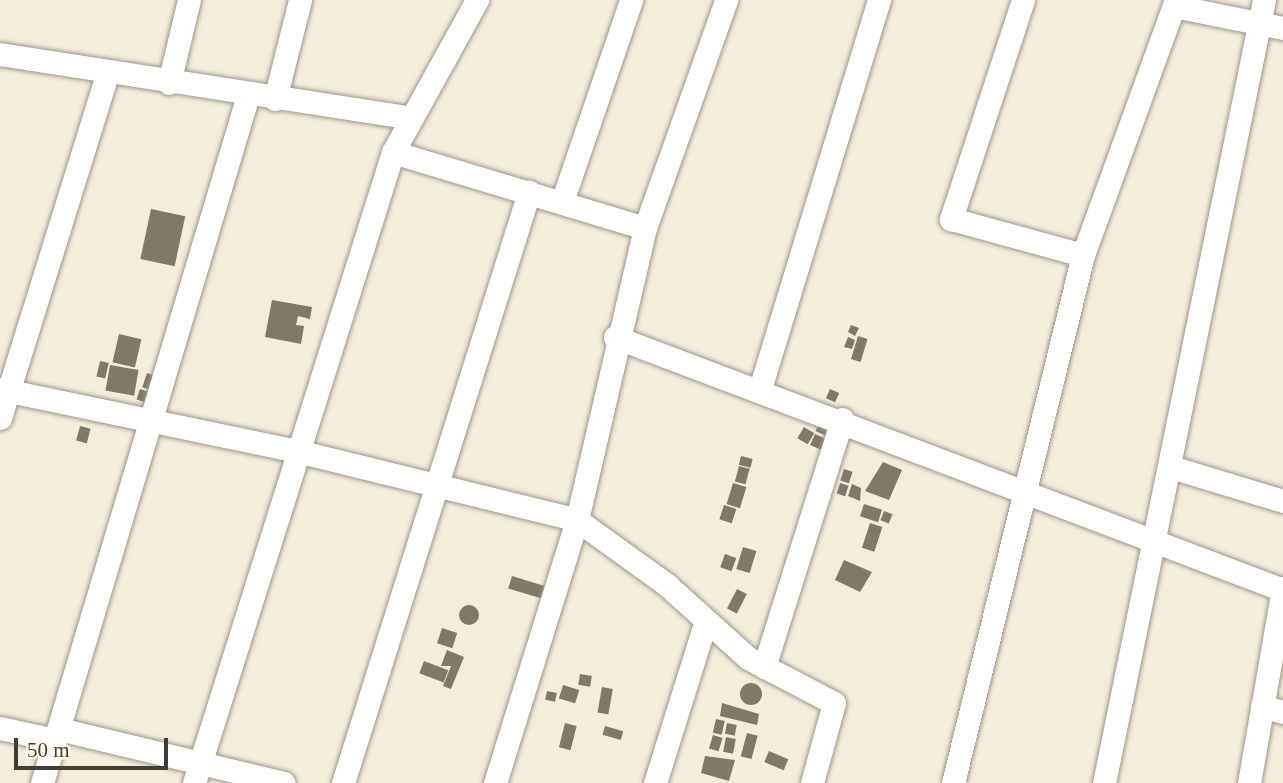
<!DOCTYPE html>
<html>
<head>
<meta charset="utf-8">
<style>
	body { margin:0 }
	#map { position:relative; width:1283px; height:783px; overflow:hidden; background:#f3eddc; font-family:"Times New Roman",serif }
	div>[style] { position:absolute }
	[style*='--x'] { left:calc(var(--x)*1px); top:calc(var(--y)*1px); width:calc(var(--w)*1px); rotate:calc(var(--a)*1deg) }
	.building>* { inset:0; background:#7f796a; transform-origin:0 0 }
	.round { border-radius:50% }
	.roads { filter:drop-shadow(0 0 2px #9b9687) drop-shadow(0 0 2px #9b9687) }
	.minor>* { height:23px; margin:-11.5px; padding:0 11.5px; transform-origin:11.5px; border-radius:11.5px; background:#fff }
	span { translate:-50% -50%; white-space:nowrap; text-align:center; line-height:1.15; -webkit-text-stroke:7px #fffaed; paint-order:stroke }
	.scale { position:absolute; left:14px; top:738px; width:154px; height:32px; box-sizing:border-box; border:4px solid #3f3d36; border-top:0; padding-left:9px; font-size:21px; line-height:24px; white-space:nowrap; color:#3f3d36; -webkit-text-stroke:5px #fffaed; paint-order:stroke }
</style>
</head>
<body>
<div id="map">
	<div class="building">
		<div style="left:151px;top:209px;width:35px;height:51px;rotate:12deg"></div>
		<div style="clip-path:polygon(272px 300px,312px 307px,310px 319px,298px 316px,296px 325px,304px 326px,301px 344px,265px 337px)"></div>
		<div style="clip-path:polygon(851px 325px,859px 328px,855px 336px,848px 332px)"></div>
		<div style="left:119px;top:334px;width:23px;height:29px;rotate:13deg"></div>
		<div style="left:858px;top:336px;width:10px;height:24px;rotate:17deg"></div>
		<div style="clip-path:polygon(848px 337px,855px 340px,852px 349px,844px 347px)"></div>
		<div style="left:100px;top:361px;width:9px;height:16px;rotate:13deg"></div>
		<div style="left:110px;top:365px;width:29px;height:26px;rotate:10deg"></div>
		<div style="left:147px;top:373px;width:9px;height:15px;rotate:18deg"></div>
		<div style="left:140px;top:389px;width:13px;height:11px;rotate:18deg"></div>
		<div style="left:830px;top:389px;width:10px;height:10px;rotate:24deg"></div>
		<div style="left:820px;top:421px;width:12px;height:11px;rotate:24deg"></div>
		<div style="left:80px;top:426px;width:11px;height:15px;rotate:15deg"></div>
		<div style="left:804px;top:427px;width:12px;height:13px;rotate:31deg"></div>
		<div style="left:815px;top:434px;width:12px;height:12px;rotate:24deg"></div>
		<div style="left:741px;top:456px;width:12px;height:9px;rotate:14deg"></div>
		<div style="clip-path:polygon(883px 462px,902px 470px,889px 500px,865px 491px)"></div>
		<div style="left:739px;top:466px;width:11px;height:16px;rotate:15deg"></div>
		<div style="left:844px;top:469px;width:9px;height:12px;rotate:18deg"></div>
		<div style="left:733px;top:483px;width:14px;height:22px;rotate:17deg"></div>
		<div style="left:840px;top:483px;width:9px;height:11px;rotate:18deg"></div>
		<div style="clip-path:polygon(852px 484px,861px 488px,860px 501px,848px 496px)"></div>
		<div style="left:864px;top:504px;width:19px;height:13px;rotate:18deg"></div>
		<div style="left:724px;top:505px;width:13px;height:15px;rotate:18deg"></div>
		<div style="left:884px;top:511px;width:9px;height:10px;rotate:21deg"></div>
		<div style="left:870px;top:523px;width:13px;height:26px;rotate:18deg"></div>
		<div style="left:743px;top:547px;width:14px;height:23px;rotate:17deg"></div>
		<div style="left:725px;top:554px;width:12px;height:14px;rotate:20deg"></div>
		<div style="clip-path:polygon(844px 560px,872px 572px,860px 592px,835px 580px)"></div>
		<div style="left:512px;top:576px;width:34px;height:13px;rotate:17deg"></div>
		<div style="left:737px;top:589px;width:11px;height:22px;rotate:27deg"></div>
		<div class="round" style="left:459px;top:605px;width:20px;height:20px"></div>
		<div style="left:442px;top:628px;width:16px;height:16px;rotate:18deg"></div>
		<div style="clip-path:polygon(447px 650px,464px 657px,451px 689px,443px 686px,451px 666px,441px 666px)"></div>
		<div style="left:424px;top:661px;width:26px;height:13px;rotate:21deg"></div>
		<div style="left:580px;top:674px;width:12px;height:11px;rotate:9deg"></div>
		<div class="round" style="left:740px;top:683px;width:22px;height:22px"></div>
		<div style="left:563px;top:685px;width:17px;height:14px;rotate:17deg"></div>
		<div style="left:602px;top:687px;width:11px;height:26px;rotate:10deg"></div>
		<div style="left:547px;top:691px;width:10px;height:9px;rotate:11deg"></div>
		<div style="clip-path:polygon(722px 703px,759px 714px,757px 725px,720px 716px)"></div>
		<div style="left:716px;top:719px;width:9px;height:14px;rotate:13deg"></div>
		<div style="left:565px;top:723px;width:12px;height:25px;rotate:14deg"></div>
		<div style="left:727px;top:723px;width:10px;height:11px;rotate:11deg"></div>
		<div style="left:605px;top:726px;width:19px;height:9px;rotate:16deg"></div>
		<div style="left:747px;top:733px;width:11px;height:24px;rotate:15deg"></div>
		<div style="left:713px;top:735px;width:10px;height:14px;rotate:17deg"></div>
		<div style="left:726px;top:737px;width:10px;height:15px;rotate:11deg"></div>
		<div style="left:769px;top:751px;width:21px;height:12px;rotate:23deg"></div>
		<div style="clip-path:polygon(705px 756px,735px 760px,729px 781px,701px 773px)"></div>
	</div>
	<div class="roads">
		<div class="minor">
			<div style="--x:1023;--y:0;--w:231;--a:108.2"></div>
			<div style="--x:951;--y:219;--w:137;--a:15.3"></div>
			<div style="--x:1174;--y:6;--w:111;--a:11.4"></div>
			<div style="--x:0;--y:54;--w:412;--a:8.8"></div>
			<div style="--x:169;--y:83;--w:85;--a:-76.5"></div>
			<div style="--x:275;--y:99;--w:102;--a:-75.8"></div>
			<div style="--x:393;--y:152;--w:263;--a:16.8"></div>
			<div style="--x:562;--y:202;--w:213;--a:-71.1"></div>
			<div style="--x:615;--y:337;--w:714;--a:20.74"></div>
			<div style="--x:0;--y:389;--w:303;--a:11.8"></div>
			<div style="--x:297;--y:451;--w:288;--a:13.8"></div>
			<div style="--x:577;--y:520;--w:111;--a:35.8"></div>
			<div style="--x:667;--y:585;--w:109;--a:42"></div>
			<div style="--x:748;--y:658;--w:97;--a:27.6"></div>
			<div style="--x:834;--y:703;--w:83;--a:105.4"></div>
			<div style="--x:760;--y:389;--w:407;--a:-73"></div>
			<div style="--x:0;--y:418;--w:362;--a:-72.7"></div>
			<div style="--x:1171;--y:467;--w:117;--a:16.9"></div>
			<div style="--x:764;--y:667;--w:260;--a:-72.5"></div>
			<div style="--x:1262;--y:706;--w:22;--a:16"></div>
			<div style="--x:0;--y:728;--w:56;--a:12.3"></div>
			<div style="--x:59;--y:729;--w:231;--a:13.5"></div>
			<div style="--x:42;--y:783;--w:718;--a:-73.33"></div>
			<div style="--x:194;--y:783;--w:662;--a:-72.5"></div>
			<div style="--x:393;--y:152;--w:174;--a:-61.1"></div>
			<div style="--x:343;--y:783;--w:620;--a:-72.53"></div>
			<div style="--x:495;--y:783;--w:275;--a:-72.7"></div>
			<div style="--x:577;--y:520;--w:300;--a:-76.9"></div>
			<div style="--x:645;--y:228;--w:242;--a:-70.4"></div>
			<div style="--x:655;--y:783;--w:168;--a:-72.6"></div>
			<div style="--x:953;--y:783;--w:544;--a:-76.17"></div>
			<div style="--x:1083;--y:255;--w:271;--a:-70"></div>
			<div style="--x:1104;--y:783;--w:799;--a:-78.45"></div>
			<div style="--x:1249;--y:783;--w:198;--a:-80.1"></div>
		</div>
	</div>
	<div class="scale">50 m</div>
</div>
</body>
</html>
